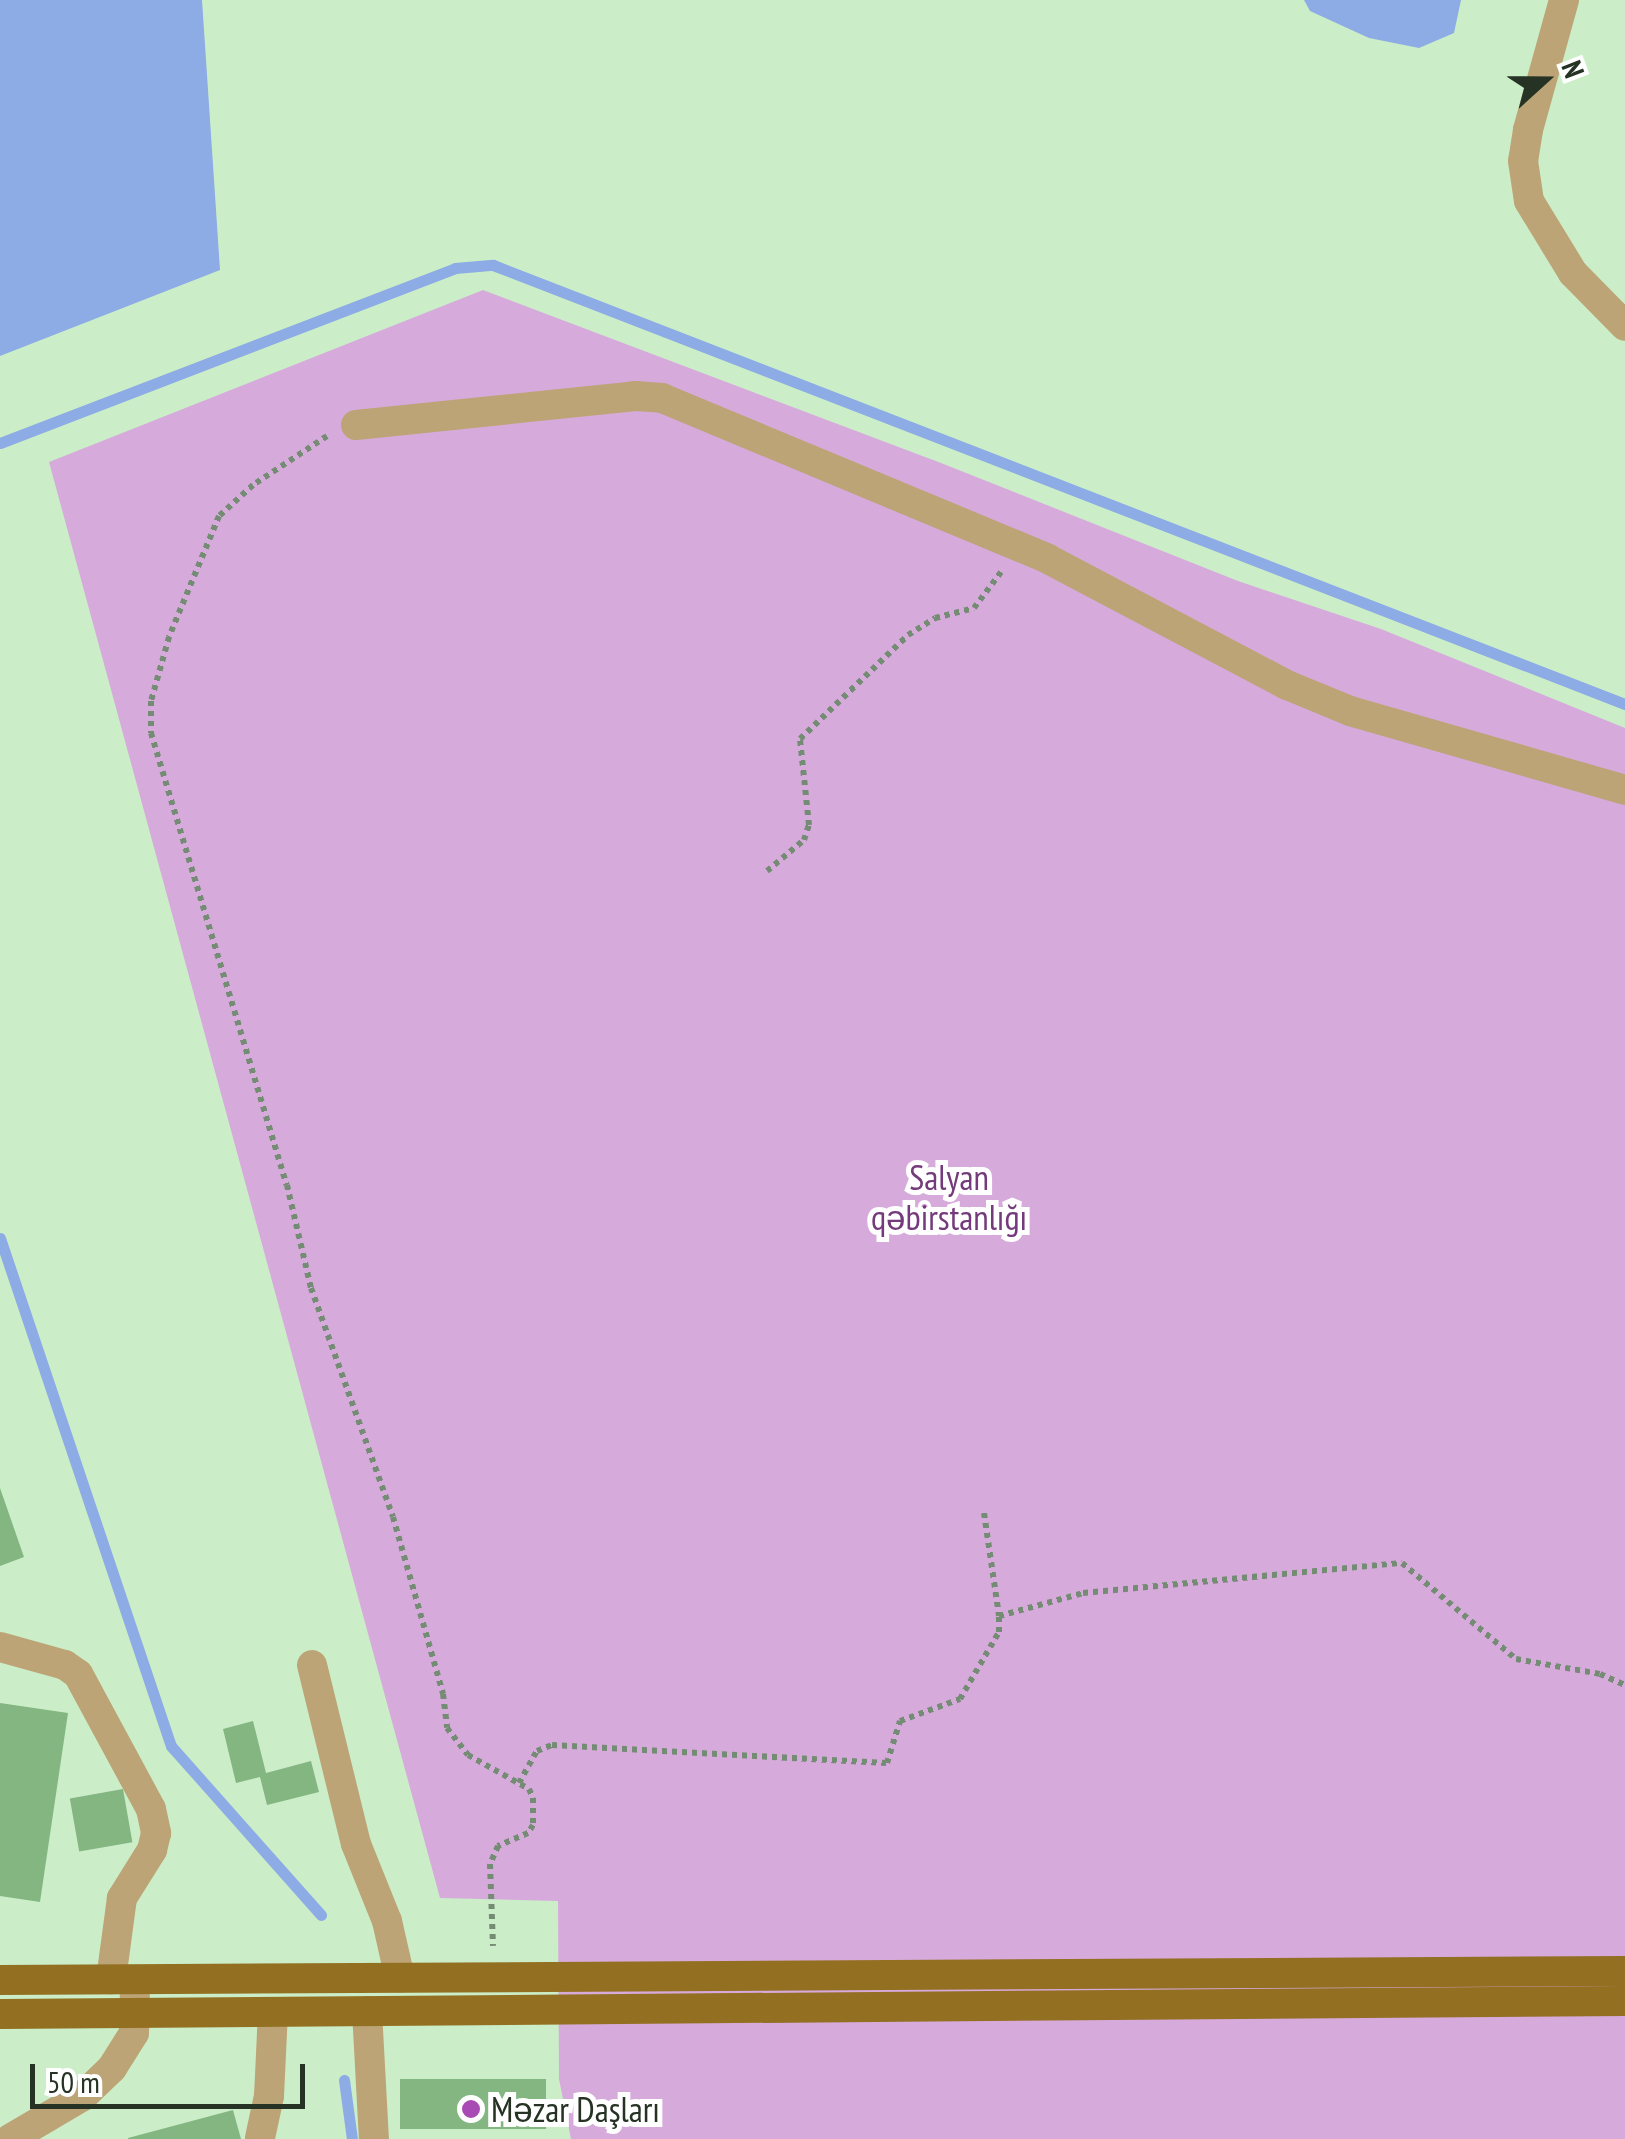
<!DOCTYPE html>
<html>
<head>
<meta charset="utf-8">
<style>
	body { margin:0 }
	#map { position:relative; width:1625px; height:2139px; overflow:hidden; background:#cbeec9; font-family:"PT Sans Narrow",sans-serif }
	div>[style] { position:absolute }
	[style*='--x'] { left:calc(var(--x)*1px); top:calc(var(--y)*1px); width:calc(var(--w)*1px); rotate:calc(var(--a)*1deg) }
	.green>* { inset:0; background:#d7aadc }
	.water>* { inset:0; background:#8dabe5 }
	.stream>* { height:11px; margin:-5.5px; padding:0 5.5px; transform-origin:5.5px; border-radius:5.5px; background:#8dabe5 }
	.building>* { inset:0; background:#84b682; transform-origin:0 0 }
	.path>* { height:6px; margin-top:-3px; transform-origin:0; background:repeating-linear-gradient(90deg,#748c73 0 5px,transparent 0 10px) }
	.minor>* { height:30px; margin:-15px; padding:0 15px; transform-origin:15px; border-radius:15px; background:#bca476 }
	.major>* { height:30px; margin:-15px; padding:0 15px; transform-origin:15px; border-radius:15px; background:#926f21 }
	.dots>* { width:28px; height:28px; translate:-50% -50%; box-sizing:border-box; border:5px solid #fff; border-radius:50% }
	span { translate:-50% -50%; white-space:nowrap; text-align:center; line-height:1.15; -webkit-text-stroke:10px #fff; paint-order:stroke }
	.park-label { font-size:35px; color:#743a7b }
	.poi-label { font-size:35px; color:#253224 }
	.left { translate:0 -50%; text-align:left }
	.north { position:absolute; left:1495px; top:30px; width:100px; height:100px; -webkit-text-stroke:8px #fff; paint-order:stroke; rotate:69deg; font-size:28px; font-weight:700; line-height:40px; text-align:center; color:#253224 }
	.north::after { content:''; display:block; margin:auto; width:35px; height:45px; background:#253224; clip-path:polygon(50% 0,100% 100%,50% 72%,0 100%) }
	.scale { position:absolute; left:30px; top:2064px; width:275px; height:45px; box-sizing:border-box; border:5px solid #253224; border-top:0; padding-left:12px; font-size:30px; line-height:35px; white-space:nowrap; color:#253224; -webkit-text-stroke:8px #fff; paint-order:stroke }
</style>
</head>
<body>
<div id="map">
	<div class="green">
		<div style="clip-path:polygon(483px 290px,941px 463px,1238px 581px,1381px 629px,1625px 728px,1625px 2139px,571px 2139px,559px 2079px,558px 1901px,440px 1898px,49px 462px)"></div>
	</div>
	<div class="water">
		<div style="clip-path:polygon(0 0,202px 0,220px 270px,0 356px)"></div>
		<div style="clip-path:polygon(1304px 0,1461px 0,1454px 33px,1419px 48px,1369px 38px,1310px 11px)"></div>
	</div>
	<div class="stream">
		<div style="--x:0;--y:443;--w:487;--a:-21"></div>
		<div style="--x:455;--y:268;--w:38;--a:-5"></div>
		<div style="--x:493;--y:265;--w:1214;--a:21.2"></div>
		<div style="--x:0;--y:1238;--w:536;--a:71.4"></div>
		<div style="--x:171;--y:1746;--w:226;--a:48.4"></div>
		<div style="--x:344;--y:2080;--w:60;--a:82.3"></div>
	</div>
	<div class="building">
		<div style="clip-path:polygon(0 1488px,24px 1557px,0 1566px)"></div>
		<div style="clip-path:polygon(0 1703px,68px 1713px,40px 1902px,0 1896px)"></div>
		<div style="clip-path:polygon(253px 1721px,266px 1773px,311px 1761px,319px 1792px,267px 1805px,260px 1777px,236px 1783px,223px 1729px)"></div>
		<div style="left:123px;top:1789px;width:54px;height:54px;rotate:80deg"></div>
		<div style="left:400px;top:2079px;width:146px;height:50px"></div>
		<div style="clip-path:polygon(233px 2110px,241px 2139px,128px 2139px,128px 2138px)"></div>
	</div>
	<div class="path">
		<div style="--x:327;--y:436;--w:89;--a:146.5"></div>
		<div style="--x:253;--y:485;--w:46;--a:137.6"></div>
		<div style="--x:219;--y:516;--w:131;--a:112.5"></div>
		<div style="--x:169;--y:637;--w:66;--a:105.7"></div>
		<div style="--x:151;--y:701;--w:32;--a:90"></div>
		<div style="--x:151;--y:733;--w:472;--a:73.3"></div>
		<div style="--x:287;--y:1185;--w:106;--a:76.9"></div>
		<div style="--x:311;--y:1288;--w:243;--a:70.3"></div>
		<div style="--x:393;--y:1517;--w:184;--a:74.2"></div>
		<div style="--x:443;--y:1694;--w:34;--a:83"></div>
		<div style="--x:447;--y:1728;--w:34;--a:52"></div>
		<div style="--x:468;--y:1755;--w:70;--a:29.1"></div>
		<div style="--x:529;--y:1789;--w:10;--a:66"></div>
		<div style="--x:533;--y:1798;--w:27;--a:90"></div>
		<div style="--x:533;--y:1825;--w:9;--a:122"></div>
		<div style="--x:528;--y:1833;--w:33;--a:157"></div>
		<div style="--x:498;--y:1846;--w:20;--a:114"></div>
		<div style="--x:490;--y:1864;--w:82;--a:87.9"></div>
		<div style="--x:767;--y:871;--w:48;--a:-40"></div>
		<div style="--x:804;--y:840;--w:16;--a:-72"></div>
		<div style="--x:809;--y:825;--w:86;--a:-96"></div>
		<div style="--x:800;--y:739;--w:150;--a:-43.9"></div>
		<div style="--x:908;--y:635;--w:32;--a:-32"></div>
		<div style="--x:935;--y:618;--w:40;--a:-14.4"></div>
		<div style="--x:974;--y:608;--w:45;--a:-53.1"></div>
		<div style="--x:984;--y:1513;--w:104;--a:81.7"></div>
		<div style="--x:519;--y:1783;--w:37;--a:-61"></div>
		<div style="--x:537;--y:1751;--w:16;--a:-22"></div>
		<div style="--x:552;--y:1745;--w:335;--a:3.1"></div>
		<div style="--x:887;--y:1763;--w:44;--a:-72.8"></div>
		<div style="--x:900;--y:1721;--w:64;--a:-20.1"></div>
		<div style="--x:960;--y:1699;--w:78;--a:-59.8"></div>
		<div style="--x:999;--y:1632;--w:16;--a:-90"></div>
		<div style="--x:999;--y:1616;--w:87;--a:-15.3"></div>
		<div style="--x:1083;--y:1593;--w:320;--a:-5.4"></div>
		<div style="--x:1402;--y:1563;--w:149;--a:40.1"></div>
		<div style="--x:1516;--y:1659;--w:85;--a:10.1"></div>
		<div style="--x:1600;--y:1674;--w:27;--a:24"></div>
	</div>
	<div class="minor">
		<div style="--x:1564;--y:0;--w:135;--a:105.5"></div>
		<div style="--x:1528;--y:130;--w:31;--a:99"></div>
		<div style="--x:1523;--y:161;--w:40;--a:81.5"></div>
		<div style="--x:1529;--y:201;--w:84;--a:58.6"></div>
		<div style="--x:1573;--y:273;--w:74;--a:45.5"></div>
		<div style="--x:356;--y:425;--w:281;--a:-5.9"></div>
		<div style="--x:635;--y:396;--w:27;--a:4"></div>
		<div style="--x:662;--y:398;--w:418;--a:22.6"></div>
		<div style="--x:1048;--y:559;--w:270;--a:27.8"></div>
		<div style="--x:1287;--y:685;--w:68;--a:22.4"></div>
		<div style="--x:1350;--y:711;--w:286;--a:16"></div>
		<div style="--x:0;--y:1647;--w:67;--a:15.5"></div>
		<div style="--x:65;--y:1665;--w:16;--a:35"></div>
		<div style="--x:78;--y:1674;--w:153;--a:61.6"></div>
		<div style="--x:151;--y:1809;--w:25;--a:78"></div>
		<div style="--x:156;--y:1833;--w:17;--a:103"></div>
		<div style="--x:152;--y:1850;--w:57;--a:122"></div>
		<div style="--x:122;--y:1898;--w:82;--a:97.7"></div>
		<div style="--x:312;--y:1665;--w:184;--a:76.2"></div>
		<div style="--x:356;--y:1844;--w:83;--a:68.1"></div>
		<div style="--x:387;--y:1921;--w:58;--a:77.2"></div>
		<div style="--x:367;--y:2011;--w:128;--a:86.9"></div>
		<div style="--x:260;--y:2138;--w:43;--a:-77.9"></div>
		<div style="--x:269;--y:2096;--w:84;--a:-87.3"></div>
		<div style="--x:10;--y:2139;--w:85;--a:-30.5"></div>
		<div style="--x:83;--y:2096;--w:40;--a:-44"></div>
		<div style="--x:112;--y:2068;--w:41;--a:-57.8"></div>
		<div style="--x:134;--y:2033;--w:46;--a:-88.8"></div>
	</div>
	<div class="major">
		<div style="--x:0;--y:1980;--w:1625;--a:-0.32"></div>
		<div style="--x:0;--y:2014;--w:1625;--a:-0.46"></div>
	</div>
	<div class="dots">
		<div style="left:471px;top:2109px;background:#a94bb5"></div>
	</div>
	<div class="park-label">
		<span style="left:949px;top:1197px">Salyan<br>qəbirstanlığı</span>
	</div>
	<div class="poi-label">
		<span class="left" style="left:491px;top:2109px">Məzar Daşları</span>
	</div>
	<div class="north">N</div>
	<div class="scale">50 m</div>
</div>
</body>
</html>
